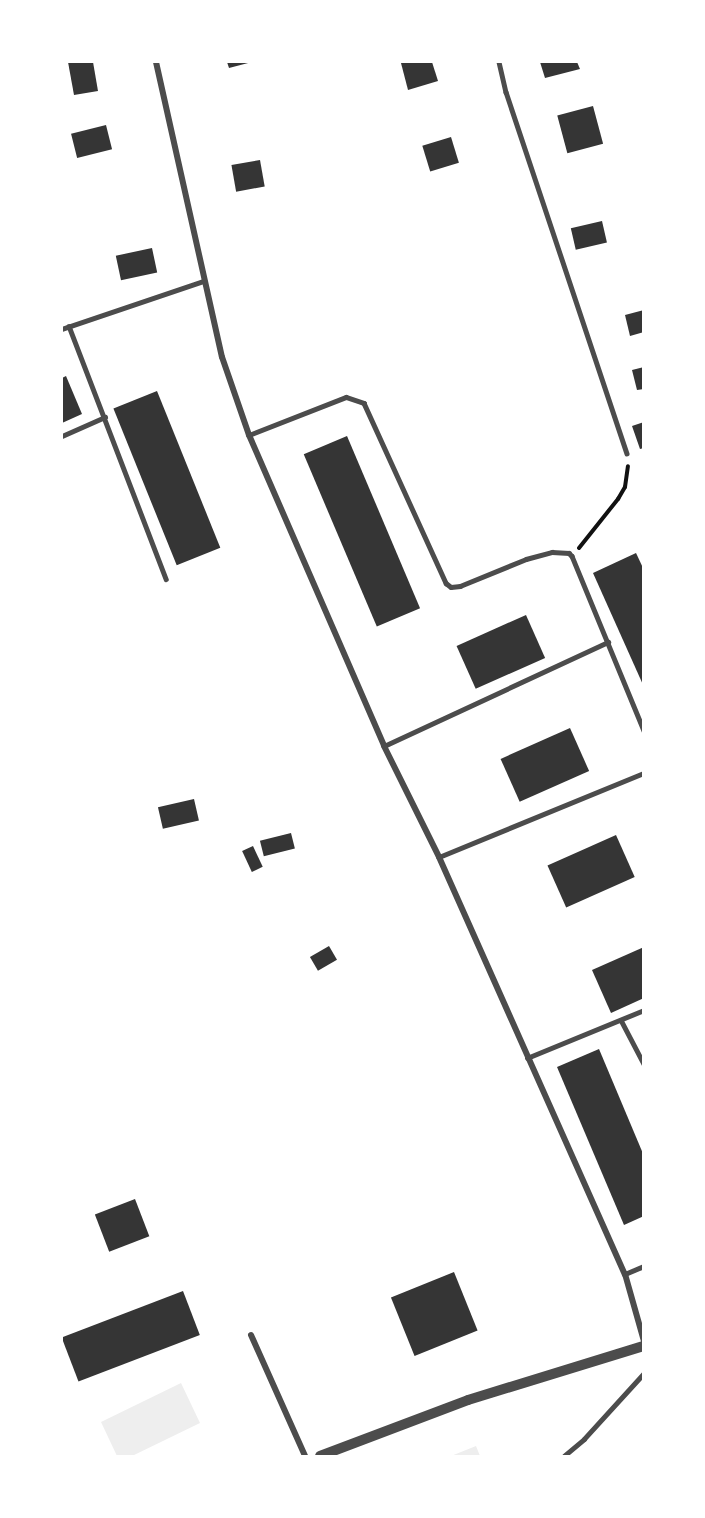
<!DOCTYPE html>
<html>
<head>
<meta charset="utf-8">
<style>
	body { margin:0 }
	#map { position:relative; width:705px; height:1518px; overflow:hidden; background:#fff; font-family:"Roboto Condensed",sans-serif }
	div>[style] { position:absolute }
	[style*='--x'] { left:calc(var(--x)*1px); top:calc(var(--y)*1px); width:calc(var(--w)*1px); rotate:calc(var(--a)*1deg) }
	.green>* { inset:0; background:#eee }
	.building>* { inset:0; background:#353535; transform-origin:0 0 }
	.path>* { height:4px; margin:-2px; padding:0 2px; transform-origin:2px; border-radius:2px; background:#111 }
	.service>* { height:4.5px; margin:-2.25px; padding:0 2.25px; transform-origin:2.25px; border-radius:2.25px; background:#4c4c4c }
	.minor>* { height:6px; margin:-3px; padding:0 3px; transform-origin:3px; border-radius:3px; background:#4c4c4c }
	.tertiary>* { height:10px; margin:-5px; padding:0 5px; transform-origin:5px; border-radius:5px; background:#4c4c4c }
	span { translate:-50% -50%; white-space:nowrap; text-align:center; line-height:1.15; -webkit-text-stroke:4.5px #fff; paint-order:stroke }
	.frame { position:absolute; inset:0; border:63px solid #fff; pointer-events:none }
</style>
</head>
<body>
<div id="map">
	<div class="green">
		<div style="clip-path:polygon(181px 1383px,200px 1423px,132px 1456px,117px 1456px,101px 1422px)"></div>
		<div style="clip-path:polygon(476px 1446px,480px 1456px,451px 1456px)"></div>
	</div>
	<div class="building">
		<div style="clip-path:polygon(68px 62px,93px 62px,98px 91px,74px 95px)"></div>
		<div style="clip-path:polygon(227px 62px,252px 62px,229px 68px)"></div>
		<div style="clip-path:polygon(407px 62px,432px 62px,438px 81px,408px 90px,401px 63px)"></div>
		<div style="clip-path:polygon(540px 62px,577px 62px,580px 69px,545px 78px)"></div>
		<div style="left:593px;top:106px;width:39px;height:37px;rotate:75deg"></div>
		<div style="left:106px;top:125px;width:25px;height:36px;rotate:76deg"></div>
		<div style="left:451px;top:137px;width:27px;height:30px;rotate:73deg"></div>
		<div style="left:260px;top:160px;width:27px;height:29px;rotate:80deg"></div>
		<div style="left:602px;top:221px;width:22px;height:32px;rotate:77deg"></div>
		<div style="left:152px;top:248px;width:25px;height:37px;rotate:78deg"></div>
		<div style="clip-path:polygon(644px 310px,644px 332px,630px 336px,625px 315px)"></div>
		<div style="clip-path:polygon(644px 367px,644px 389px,637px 390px,632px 370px)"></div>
		<div style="clip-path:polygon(66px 376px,82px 414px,62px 423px,62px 378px)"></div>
		<div style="left:157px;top:391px;width:169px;height:47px;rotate:68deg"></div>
		<div style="clip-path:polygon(644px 422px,644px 448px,640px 449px,632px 426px)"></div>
		<div style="left:347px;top:436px;width:187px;height:47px;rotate:67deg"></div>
		<div style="clip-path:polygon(636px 553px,644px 570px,644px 687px,593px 573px)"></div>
		<div style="left:526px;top:615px;width:47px;height:76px;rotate:66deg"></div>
		<div style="left:570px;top:728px;width:47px;height:76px;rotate:66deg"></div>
		<div style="left:194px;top:799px;width:22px;height:37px;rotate:77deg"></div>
		<div style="left:291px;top:833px;width:16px;height:32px;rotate:76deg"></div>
		<div style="left:616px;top:835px;width:46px;height:75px;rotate:66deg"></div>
		<div style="left:253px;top:846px;width:23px;height:12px;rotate:65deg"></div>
		<div style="left:329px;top:946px;width:16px;height:22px;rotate:60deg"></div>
		<div style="clip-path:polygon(644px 947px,644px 998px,611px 1013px,592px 970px)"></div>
		<div style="clip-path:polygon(599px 1049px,644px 1156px,644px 1216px,624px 1225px,557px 1067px)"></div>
		<div style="left:135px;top:1199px;width:40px;height:43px;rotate:69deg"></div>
		<div style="left:454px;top:1272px;width:63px;height:68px;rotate:68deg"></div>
		<div style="left:183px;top:1291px;width:47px;height:130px;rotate:69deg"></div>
	</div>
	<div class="path">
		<div style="--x:579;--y:548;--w:63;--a:-51.5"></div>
		<div style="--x:618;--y:499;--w:14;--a:-60"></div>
		<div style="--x:625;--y:487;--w:21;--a:-82"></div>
	</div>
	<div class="service">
		<div style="--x:499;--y:62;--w:31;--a:77"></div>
		<div style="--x:506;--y:92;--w:381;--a:71.5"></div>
		<div style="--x:69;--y:326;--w:271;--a:69"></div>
		<div style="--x:62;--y:329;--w:150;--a:-18.7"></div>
		<div style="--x:249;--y:435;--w:104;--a:-21.4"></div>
		<div style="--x:346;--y:397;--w:19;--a:18"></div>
		<div style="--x:364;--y:403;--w:198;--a:65.5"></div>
		<div style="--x:446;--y:583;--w:6;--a:39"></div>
		<div style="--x:451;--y:587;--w:9;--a:-6"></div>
		<div style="--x:460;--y:586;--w:71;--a:-22.2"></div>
		<div style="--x:526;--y:559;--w:27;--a:-15"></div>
		<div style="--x:552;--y:552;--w:17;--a:3"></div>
		<div style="--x:569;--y:553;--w:4;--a:45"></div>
		<div style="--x:572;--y:556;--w:189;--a:67.6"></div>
		<div style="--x:62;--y:436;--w:47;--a:-23.8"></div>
		<div style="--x:384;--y:746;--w:247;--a:-24.9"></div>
		<div style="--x:439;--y:857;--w:222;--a:-22.3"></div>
		<div style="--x:621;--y:1020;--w:50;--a:62.4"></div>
		<div style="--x:527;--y:1058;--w:126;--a:-22.3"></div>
		<div style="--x:625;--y:1274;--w:21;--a:-23"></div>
		<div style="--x:564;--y:1456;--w:26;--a:-40"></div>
		<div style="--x:584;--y:1439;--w:89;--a:-47.7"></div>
	</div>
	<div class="minor">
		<div style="--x:156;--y:62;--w:302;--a:77.4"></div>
		<div style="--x:222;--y:357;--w:83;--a:70.9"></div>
		<div style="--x:249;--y:435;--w:339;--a:66.5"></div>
		<div style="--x:384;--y:746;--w:124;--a:63.6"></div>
		<div style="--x:439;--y:857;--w:457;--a:66"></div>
		<div style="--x:625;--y:1274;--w:70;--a:74.2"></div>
		<div style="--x:251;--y:1335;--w:133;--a:65.9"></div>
	</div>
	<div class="tertiary">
		<div style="--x:320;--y:1456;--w:158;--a:-20.7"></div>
		<div style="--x:468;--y:1400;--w:184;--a:-17.1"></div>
	</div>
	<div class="frame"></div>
</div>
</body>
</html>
